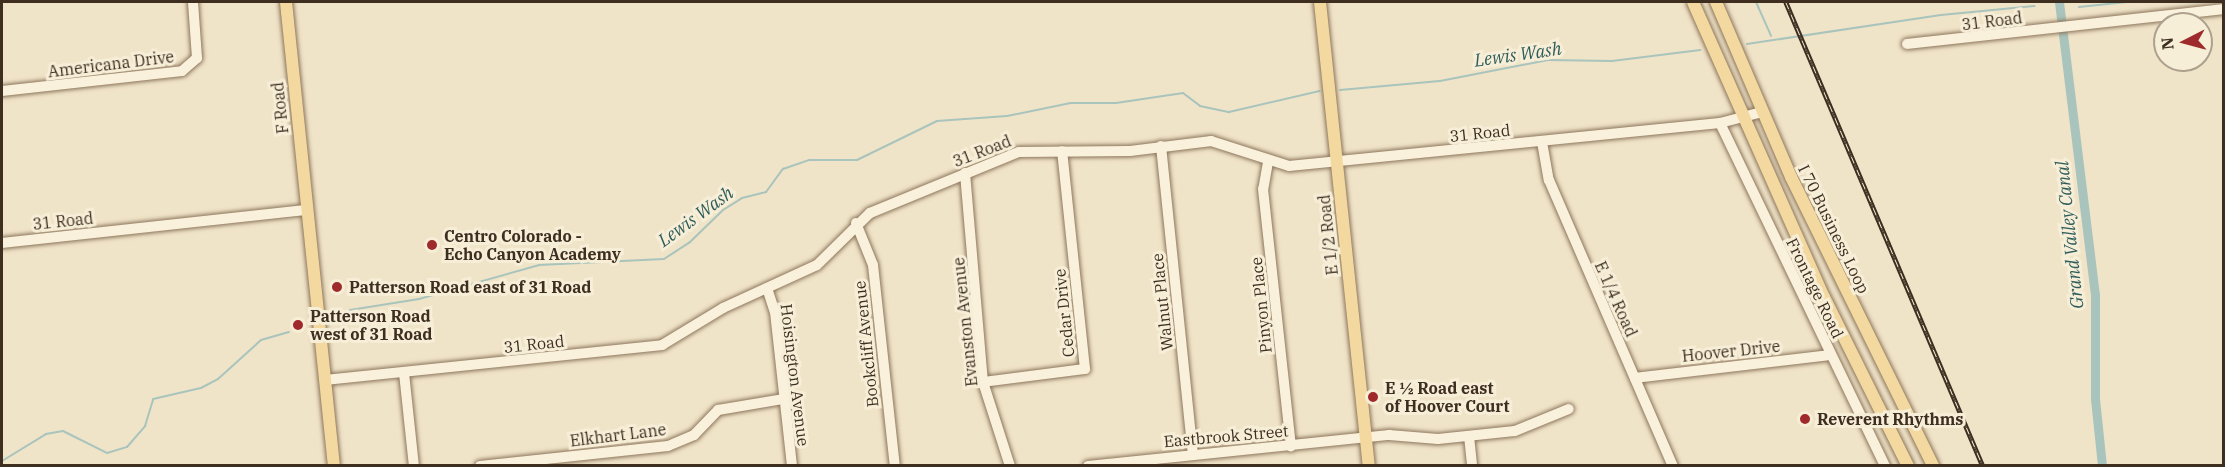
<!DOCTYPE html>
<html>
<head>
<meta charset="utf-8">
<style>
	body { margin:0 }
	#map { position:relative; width:2225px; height:467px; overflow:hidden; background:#f0e4c8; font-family:"IBM Plex Serif",serif }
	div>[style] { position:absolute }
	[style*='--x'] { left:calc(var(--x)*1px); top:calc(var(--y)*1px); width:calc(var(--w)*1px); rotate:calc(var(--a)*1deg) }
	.stream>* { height:2px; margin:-1px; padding:0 1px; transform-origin:1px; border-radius:1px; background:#a9c4bc }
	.canal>* { height:9px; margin:-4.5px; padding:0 4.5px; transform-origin:4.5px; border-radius:4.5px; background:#a9c4bc }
	.roads { filter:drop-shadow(0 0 2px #8d765c) drop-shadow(0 0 2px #8d765c) }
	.minor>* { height:10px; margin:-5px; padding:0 5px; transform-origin:5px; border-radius:5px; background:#faf1dc }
	.major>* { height:12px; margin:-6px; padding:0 6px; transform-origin:6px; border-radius:6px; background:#f3d9a0 }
	.rail>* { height:4.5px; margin-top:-2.25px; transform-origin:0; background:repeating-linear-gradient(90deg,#f7eed8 0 7px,#3d2e20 0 14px); box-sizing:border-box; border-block:2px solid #3d2e20 }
	.dots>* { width:16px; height:16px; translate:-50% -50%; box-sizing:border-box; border:3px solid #f7eed8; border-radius:50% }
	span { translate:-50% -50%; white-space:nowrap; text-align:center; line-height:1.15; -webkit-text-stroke:6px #f7eed8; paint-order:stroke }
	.street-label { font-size:16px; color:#3d2e20 }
	.poi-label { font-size:16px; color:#3d2e20; font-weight:700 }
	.left { translate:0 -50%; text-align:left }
	.water-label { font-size:18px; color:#2f5d5a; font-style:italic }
	.frame { position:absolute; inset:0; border:3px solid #3d2e20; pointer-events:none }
	.north { position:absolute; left:2153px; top:12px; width:60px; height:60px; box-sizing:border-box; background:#f7eed8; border:2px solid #ada18e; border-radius:50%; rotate:264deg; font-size:16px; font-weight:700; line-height:24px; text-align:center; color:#3d2e20 }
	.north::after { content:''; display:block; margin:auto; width:21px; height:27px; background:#9e2a2b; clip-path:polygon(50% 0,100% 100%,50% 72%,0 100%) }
</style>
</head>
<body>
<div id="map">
	<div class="stream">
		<div style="--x:1756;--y:2;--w:37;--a:66"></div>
		<div style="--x:2079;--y:7;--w:48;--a:-5.9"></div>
		<div style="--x:1747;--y:44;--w:196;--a:-8.5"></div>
		<div style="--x:1941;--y:15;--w:94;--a:-5.5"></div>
		<div style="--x:1340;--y:90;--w:100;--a:-5.1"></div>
		<div style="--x:1440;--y:81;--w:110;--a:-11"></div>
		<div style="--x:1548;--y:60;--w:64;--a:0.9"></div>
		<div style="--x:1612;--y:61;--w:89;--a:-7.1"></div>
		<div style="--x:350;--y:310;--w:70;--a:-9.1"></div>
		<div style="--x:419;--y:299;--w:125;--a:-15.8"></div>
		<div style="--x:539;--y:265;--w:125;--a:-2.7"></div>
		<div style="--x:664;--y:259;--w:30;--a:-33"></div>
		<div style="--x:689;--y:243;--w:47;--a:-44.1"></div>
		<div style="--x:723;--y:210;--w:22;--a:-32"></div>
		<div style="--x:742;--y:198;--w:25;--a:-14"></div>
		<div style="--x:766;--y:192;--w:29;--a:-54"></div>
		<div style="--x:783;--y:169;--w:28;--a:-19"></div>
		<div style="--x:809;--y:160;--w:48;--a:0"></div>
		<div style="--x:857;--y:160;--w:89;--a:-26"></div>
		<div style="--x:937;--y:121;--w:70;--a:-4.1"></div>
		<div style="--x:1007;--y:116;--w:65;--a:-11.5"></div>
		<div style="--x:1071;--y:103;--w:45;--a:0"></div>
		<div style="--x:1116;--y:103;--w:68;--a:-8.5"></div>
		<div style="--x:1183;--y:93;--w:21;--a:37"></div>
		<div style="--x:1200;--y:106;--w:30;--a:12"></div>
		<div style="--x:1229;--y:112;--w:93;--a:-13"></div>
		<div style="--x:2;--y:461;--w:52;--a:-31.5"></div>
		<div style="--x:46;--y:434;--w:17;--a:-10"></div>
		<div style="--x:63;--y:431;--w:49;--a:26.6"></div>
		<div style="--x:107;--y:453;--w:21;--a:-17"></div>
		<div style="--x:127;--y:447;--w:28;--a:-49"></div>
		<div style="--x:145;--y:426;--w:28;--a:-73"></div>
		<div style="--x:153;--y:399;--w:49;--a:-12.9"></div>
		<div style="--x:201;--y:388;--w:19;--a:-28"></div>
		<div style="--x:218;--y:379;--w:58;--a:-42.2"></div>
		<div style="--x:261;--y:340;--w:29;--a:-16"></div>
	</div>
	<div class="canal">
		<div style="--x:2059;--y:2;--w:295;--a:83"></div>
		<div style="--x:2095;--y:295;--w:104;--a:90"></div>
		<div style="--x:2095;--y:399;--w:67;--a:84"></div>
	</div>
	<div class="roads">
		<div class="minor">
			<div style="--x:1907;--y:44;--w:319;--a:-6.3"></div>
			<div style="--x:2;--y:91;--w:181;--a:-6.3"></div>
			<div style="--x:182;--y:71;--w:20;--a:-41"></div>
			<div style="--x:197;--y:58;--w:56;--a:-94.1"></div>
			<div style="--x:1720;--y:123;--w:381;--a:64.3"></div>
			<div style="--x:1542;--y:142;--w:39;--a:80"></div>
			<div style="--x:1549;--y:180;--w:312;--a:66.6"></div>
			<div style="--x:1161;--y:146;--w:310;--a:84.1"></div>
			<div style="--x:1268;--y:162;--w:27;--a:100"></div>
			<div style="--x:1263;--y:189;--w:259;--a:83.8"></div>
			<div style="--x:965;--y:173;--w:210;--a:85.1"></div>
			<div style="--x:983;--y:382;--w:88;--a:72.2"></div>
			<div style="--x:856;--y:223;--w:45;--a:68"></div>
			<div style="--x:873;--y:265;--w:202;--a:83.8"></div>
			<div style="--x:2;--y:243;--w:307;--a:-6.2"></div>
			<div style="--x:767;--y:288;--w:25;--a:72"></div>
			<div style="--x:775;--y:312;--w:155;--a:83.7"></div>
			<div style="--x:404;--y:373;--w:94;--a:83.9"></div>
			<div style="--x:1635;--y:378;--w:196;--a:-6.7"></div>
			<div style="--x:325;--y:380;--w:339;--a:-5.9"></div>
			<div style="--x:662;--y:345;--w:71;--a:-31.2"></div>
			<div style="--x:723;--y:308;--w:103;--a:-24.6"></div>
			<div style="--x:817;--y:265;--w:74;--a:-44.5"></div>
			<div style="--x:870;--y:213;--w:161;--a:-22.3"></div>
			<div style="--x:1019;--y:152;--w:111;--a:-0.5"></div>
			<div style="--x:1130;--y:151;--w:82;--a:-7"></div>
			<div style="--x:1211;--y:141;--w:82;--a:17.8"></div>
			<div style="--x:1289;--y:166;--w:433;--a:-5.7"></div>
			<div style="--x:1720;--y:123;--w:43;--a:-14.7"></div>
			<div style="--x:983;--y:382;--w:103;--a:-7.3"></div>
			<div style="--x:1085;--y:369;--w:219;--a:-96"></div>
			<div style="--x:1469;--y:436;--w:30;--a:84"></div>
			<div style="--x:480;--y:466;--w:189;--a:-6.1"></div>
			<div style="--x:668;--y:446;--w:28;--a:-23"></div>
			<div style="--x:694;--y:435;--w:35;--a:-46"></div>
			<div style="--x:718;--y:410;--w:67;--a:-9.5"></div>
			<div style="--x:1088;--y:466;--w:303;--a:-5.9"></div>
			<div style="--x:1389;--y:435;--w:49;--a:4.7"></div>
			<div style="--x:1438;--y:439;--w:77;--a:-5.9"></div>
			<div style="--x:1515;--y:431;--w:58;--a:-22.2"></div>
		</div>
		<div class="major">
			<div style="--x:286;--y:2;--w:466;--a:84.1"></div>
			<div style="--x:1320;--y:2;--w:467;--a:84"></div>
			<div style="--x:1693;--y:2;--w:323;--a:66.1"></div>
			<div style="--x:1824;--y:297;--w:189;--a:63.6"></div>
			<div style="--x:1716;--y:2;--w:190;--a:66.8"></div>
			<div style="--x:1791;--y:177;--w:322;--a:63.8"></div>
		</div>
	</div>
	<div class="rail">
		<div style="--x:1786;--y:2;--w:504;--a:67"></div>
	</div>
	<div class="dots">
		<div style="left:432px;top:245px;background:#9e2a2b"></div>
		<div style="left:337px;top:287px;background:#9e2a2b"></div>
		<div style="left:298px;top:325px;background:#9e2a2b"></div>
		<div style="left:1373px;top:397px;background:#9e2a2b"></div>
		<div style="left:1805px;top:419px;background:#9e2a2b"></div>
	</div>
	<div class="street-label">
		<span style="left:1992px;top:21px;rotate:-7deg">31 Road</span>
		<span style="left:111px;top:64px;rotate:-7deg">Americana Drive</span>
		<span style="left:280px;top:108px;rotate:-96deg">F Road</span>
		<span style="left:1480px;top:133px;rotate:-6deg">31 Road</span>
		<span style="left:982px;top:151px;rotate:-21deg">31 Road</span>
		<span style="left:63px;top:221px;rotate:-6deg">31 Road</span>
		<span style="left:1834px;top:229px;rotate:64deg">I 70 Business Loop</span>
		<span style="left:1328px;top:235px;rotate:-96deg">E 1/2 Road</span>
		<span style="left:1815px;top:288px;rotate:64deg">Frontage Road</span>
		<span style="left:1616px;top:299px;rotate:66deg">E 1/4 Road</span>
		<span style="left:1162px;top:302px;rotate:-96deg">Walnut Place</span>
		<span style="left:1261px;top:305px;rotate:-96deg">Pinyon Place</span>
		<span style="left:1064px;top:313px;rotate:-96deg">Cedar Drive</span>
		<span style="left:965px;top:322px;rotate:-96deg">Evanston Avenue</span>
		<span style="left:534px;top:344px;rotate:-6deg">31 Road</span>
		<span style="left:866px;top:344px;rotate:-96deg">Bookcliff Avenue</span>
		<span style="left:1731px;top:351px;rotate:-6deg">Hoover Drive</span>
		<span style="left:795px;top:375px;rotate:83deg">Hoisington Avenue</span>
		<span style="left:618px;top:435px;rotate:-7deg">Elkhart Lane</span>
		<span style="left:1226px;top:436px;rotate:-5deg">Eastbrook Street</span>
	</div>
	<div class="poi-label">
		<span class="left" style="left:444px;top:245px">Centro Colorado -<br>Echo Canyon Academy</span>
		<span class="left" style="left:349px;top:287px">Patterson Road east of 31 Road</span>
		<span class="left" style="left:310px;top:325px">Patterson Road<br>west of 31 Road</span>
		<span class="left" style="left:1385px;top:397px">E ½ Road east<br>of Hoover Court</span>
		<span class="left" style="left:1817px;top:419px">Reverent Rhythms</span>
	</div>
	<div class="water-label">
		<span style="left:1518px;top:55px;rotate:-8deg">Lewis Wash</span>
		<span style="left:696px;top:217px;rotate:-36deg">Lewis Wash</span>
		<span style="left:2070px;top:235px;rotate:-96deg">Grand Valley Canal</span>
	</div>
	<div class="frame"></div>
	<div class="north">N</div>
</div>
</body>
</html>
